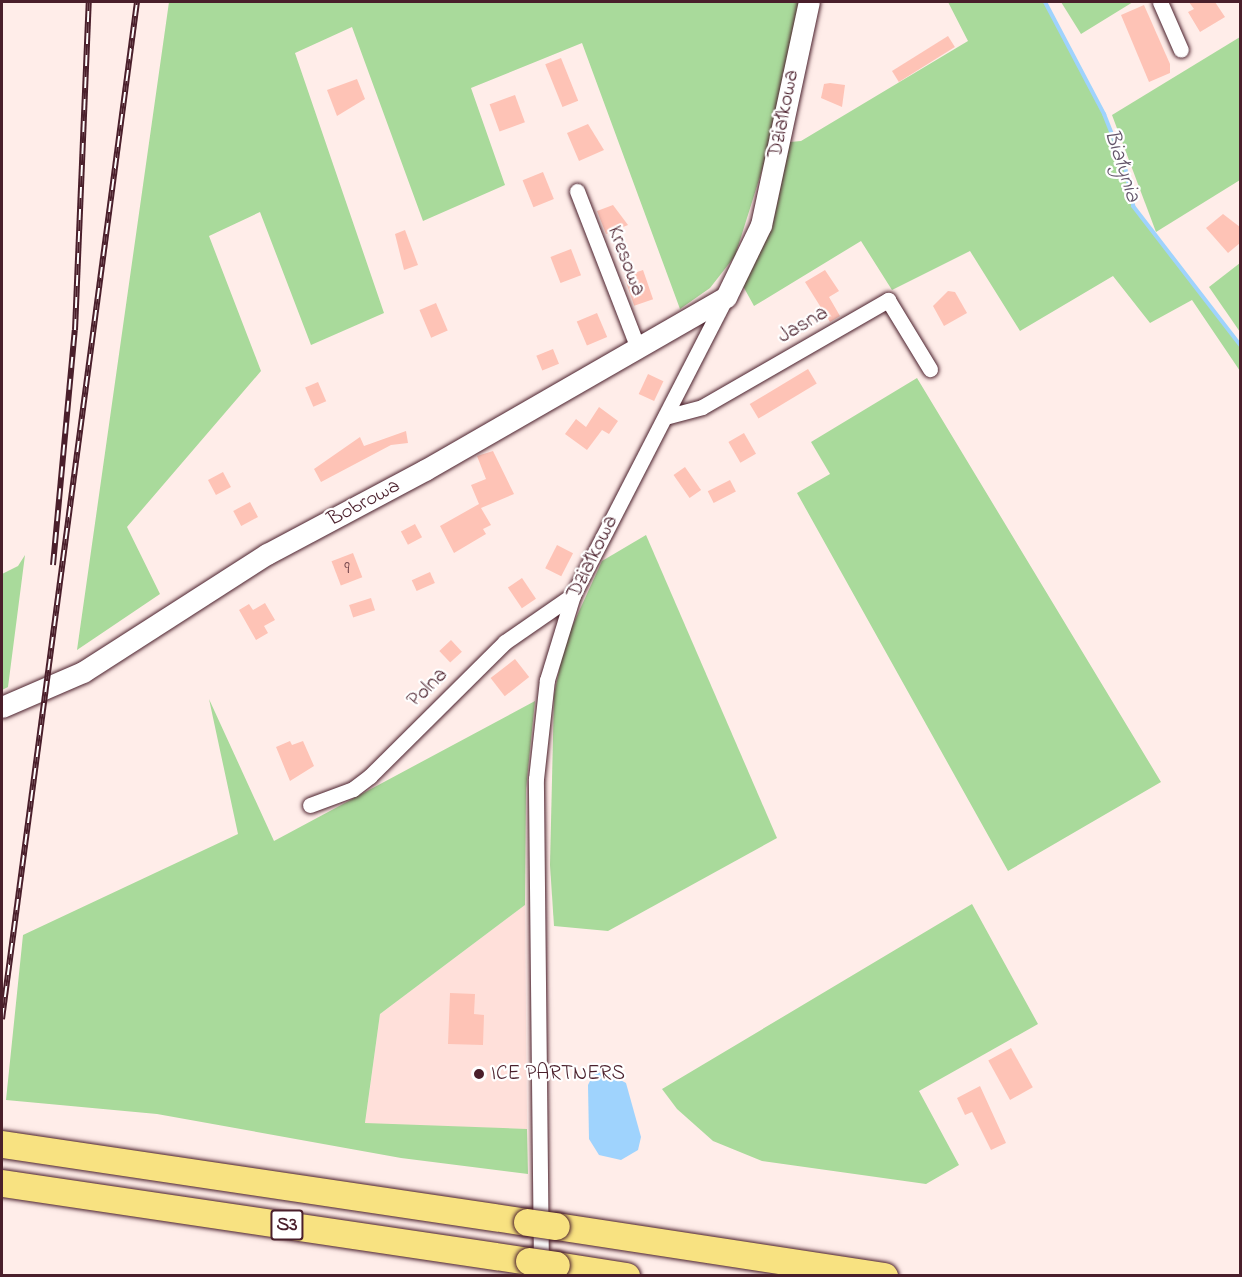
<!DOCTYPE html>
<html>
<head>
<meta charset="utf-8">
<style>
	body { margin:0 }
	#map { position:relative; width:1242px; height:1277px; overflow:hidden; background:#ffede9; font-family:"Indie Flower",sans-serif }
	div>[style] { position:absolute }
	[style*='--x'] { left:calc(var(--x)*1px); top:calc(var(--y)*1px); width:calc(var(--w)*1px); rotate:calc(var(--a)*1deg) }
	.built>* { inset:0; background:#ffe0da }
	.green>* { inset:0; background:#a9da9b }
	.water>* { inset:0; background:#9fd3fd }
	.stream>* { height:4px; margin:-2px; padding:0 2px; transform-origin:2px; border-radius:2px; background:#9fd3fd }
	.building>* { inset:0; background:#fec3b6; transform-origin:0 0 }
	.roads { filter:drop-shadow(0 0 2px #4a1f2b) drop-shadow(0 0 2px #4a1f2b) }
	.street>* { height:15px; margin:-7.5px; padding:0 7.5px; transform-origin:7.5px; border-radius:7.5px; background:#fff }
	.secondary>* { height:21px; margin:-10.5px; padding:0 10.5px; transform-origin:10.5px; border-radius:10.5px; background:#fff }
	.highway>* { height:27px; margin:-13.5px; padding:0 13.5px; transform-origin:13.5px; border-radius:13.5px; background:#f8e281 }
	.rail>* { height:6px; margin-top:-3px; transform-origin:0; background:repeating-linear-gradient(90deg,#fff 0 11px,#4a1f2b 0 22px); box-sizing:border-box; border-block:2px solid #4a1f2b }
	.bridges { filter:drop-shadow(0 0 2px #4a1f2b) drop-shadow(0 0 2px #4a1f2b) }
	.highway-bridge>* { height:27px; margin:-13.5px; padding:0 13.5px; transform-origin:13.5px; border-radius:13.5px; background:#f8e281 }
	.dots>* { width:16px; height:16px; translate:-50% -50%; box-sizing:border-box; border:3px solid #fff; border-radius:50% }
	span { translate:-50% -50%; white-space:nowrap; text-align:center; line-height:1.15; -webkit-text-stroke:4.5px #fff; paint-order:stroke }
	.number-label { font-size:18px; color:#77484e }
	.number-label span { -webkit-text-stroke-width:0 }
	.shield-label span { padding:2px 4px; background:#fff; border:2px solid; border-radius:4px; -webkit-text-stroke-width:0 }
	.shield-label { font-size:20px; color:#4a1f2b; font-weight:700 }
	.street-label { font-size:21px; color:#4a1f2b }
	.poi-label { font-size:21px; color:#4a1f2b }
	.left { translate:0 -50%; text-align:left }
	.water-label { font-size:22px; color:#64556a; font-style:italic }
	.frame { position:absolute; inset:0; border:3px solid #4a1f2b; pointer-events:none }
</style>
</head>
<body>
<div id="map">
	<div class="built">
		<div style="clip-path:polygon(525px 905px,527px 1129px,365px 1124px,380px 1014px)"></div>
	</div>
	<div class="green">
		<div style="clip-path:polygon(169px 2px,801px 2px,775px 129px,735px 256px,710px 288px,680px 309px,582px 43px,471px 88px,505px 185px,423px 221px,352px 27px,295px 53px,384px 313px,311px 345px,260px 212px,209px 236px,261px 371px,127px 527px,160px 594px,77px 650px)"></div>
		<div style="clip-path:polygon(948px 2px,1045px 2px,1104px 114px,1125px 167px,1133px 206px,1240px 345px,1240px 371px,1192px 300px,1150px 323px,1113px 276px,1020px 331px,970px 251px,892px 290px,861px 241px,754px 306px,743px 286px,772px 228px,790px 142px,801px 141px,968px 41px)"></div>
		<div style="clip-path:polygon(1061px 2px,1133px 2px,1081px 34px)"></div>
		<div style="clip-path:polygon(1240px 37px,1240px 180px,1156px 232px,1112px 115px)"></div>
		<div style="clip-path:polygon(1240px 263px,1240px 332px,1209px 287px)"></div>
		<div style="clip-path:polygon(917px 378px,1161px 782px,1008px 871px,797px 493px,830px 474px,811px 442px)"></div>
		<div style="clip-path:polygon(646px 535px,777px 838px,608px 931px,554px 926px,550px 865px,554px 695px,565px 642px,602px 561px)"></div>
		<div style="clip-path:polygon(25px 555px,8px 687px,2px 690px,2px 574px,18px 566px)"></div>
		<div style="clip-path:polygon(209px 699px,274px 841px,535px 701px,526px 789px,525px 905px,380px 1014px,365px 1123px,527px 1129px,528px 1174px,401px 1158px,157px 1114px,6px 1100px,23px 935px,238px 834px)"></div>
		<div style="clip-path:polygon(972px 904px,1038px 1024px,919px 1091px,959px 1165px,926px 1184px,762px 1161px,713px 1141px,677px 1109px,662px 1089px)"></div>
	</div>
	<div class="water">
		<div style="clip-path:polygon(604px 1071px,626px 1083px,641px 1137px,638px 1150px,621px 1160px,599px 1155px,589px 1139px,588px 1085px,593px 1075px)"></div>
	</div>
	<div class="stream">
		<div style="--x:1045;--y:2;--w:127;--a:62.2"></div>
		<div style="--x:1104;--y:114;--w:57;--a:68.4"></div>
		<div style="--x:1125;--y:167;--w:40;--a:78"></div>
		<div style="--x:1133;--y:206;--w:175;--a:52.4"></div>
	</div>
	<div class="building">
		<div style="clip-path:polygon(1189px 2px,1215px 2px,1225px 17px,1200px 32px,1188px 12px,1194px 9px)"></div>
		<div style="clip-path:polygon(1144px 5px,1170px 64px,1170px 73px,1149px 82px,1121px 15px)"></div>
		<div style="left:948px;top:36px;width:13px;height:66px;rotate:58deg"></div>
		<div style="left:561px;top:58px;width:46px;height:17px;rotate:68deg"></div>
		<div style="clip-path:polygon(357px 79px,365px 99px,337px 116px,327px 90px)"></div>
		<div style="clip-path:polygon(830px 83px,845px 85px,842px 107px,821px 98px,824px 84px)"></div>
		<div style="left:515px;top:95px;width:29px;height:27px;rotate:70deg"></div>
		<div style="clip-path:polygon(588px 124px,604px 150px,579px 161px,567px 133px)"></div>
		<div style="left:543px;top:172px;width:29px;height:22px;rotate:68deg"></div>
		<div style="clip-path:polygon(613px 205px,628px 225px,606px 234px,597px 211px)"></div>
		<div style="clip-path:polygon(1223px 214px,1240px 227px,1240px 243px,1228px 253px,1206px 228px)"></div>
		<div style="clip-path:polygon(405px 230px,418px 265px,404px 270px,395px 234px)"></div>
		<div style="left:571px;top:249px;width:28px;height:22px;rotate:69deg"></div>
		<div style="left:643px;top:270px;width:31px;height:20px;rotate:71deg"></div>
		<div style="clip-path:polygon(825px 270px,839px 291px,829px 297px,840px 316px,830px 322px,805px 282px)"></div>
		<div style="clip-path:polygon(948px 291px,955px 292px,967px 313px,944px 326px,933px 306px)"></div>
		<div style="left:436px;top:303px;width:30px;height:18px;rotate:67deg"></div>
		<div style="left:597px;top:313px;width:26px;height:22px;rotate:67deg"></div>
		<div style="left:553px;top:349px;width:16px;height:18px;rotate:68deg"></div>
		<div style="left:808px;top:369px;width:17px;height:68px;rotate:59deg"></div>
		<div style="left:648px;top:374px;width:17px;height:22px;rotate:25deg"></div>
		<div style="left:318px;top:382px;width:21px;height:14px;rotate:67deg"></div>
		<div style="clip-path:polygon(599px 407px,618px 421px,609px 434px,602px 430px,587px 450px,565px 434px,576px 419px,586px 427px)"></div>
		<div style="clip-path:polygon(406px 431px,408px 443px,391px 445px,321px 482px,314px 469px,360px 437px,364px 446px)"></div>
		<div style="left:744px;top:433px;width:24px;height:18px;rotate:60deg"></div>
		<div style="clip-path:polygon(493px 451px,514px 494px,481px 508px,491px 525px,483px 529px,486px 534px,454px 553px,440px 526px,479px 504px,471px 485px,486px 479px,477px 456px)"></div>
		<div style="left:685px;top:467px;width:28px;height:14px;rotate:55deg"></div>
		<div style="left:223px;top:472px;width:17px;height:17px;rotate:62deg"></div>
		<div style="left:730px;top:480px;width:13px;height:25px;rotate:63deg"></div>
		<div style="left:250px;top:502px;width:17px;height:19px;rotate:62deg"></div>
		<div style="left:415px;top:524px;width:15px;height:16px;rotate:62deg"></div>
		<div style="left:557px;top:545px;width:18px;height:26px;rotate:27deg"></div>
		<div style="left:353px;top:553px;width:26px;height:23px;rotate:69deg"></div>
		<div style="left:430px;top:572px;width:12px;height:20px;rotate:66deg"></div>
		<div style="left:522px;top:578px;width:25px;height:17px;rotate:56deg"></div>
		<div style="left:371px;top:598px;width:13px;height:23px;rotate:72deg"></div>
		<div style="clip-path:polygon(265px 603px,275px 620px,264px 626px,268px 633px,256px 640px,239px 610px,249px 604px,253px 610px)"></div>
		<div style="left:451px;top:640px;width:16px;height:16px;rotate:47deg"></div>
		<div style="left:515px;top:659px;width:23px;height:31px;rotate:52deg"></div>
		<div style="clip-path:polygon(290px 741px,292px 745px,303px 741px,314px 766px,290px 781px,276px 747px)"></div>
		<div style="clip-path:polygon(450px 993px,475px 994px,474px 1014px,484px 1015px,483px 1045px,448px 1044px)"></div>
		<div style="left:1011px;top:1048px;width:45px;height:26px;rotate:61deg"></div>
		<div style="clip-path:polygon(980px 1086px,1006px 1143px,991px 1150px,972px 1112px,965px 1115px,957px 1098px)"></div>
	</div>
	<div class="roads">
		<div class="street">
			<div style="--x:1160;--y:2;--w:52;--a:66.4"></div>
			<div style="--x:577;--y:191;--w:166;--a:68.8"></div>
			<div style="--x:665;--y:417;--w:38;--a:-15"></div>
			<div style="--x:702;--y:407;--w:215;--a:-29.9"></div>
			<div style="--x:888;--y:300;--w:81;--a:58.7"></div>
			<div style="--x:310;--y:805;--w:46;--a:-20.4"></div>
			<div style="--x:353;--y:789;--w:21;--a:-37"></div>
			<div style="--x:370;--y:776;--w:190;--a:-44.8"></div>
			<div style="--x:505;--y:642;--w:83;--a:-34.7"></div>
			<div style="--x:541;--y:1269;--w:490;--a:-90.6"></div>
			<div style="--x:536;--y:779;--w:100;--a:-83.7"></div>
			<div style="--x:547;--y:680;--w:89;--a:-73"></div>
			<div style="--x:573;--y:595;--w:335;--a:-62.8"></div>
		</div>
		<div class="secondary">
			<div style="--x:2;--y:707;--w:88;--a:-23.4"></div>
			<div style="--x:83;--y:672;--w:219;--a:-32.7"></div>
			<div style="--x:267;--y:554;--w:179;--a:-28"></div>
			<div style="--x:425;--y:470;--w:347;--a:-29.9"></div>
			<div style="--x:726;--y:297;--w:80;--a:-64.1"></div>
			<div style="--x:761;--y:225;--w:228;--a:-77.9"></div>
		</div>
		<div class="highway">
			<div style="--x:2;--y:1144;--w:531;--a:8.45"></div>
			<div style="--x:2;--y:1183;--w:533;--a:8.42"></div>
			<div style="--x:556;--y:1226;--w:332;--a:8.7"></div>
			<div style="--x:556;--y:1265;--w:71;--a:8.9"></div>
		</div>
	</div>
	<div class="rail">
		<div style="--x:53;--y:565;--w:236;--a:-84.7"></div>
		<div style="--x:75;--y:330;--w:328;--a:-87.6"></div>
		<div style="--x:2;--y:1019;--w:1026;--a:-82.44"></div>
	</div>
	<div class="bridges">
		<div class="highway-bridge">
			<div style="--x:527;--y:1222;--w:29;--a:8"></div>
			<div style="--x:529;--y:1261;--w:27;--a:8"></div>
		</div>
	</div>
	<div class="dots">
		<div style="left:479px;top:1074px;background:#4a1f2b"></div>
	</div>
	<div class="number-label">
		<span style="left:347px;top:569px">9</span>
	</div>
	<div class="shield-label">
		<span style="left:287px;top:1225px">S3</span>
	</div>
	<div class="street-label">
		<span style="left:784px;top:114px;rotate:-79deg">Działkowa</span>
		<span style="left:626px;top:261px;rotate:69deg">Kresowa</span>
		<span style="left:803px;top:325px;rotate:-30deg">Jasna</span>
		<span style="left:364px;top:503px;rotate:-28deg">Bobrowa</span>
		<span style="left:593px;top:557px;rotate:-64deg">Działkowa</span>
		<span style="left:428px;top:688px;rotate:-45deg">Polna</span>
	</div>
	<div class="poi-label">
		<span class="left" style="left:491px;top:1074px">ICE PARTNERS</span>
	</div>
	<div class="water-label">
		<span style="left:1121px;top:166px;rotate:72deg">Białynia</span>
	</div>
	<div class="frame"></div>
</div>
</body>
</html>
